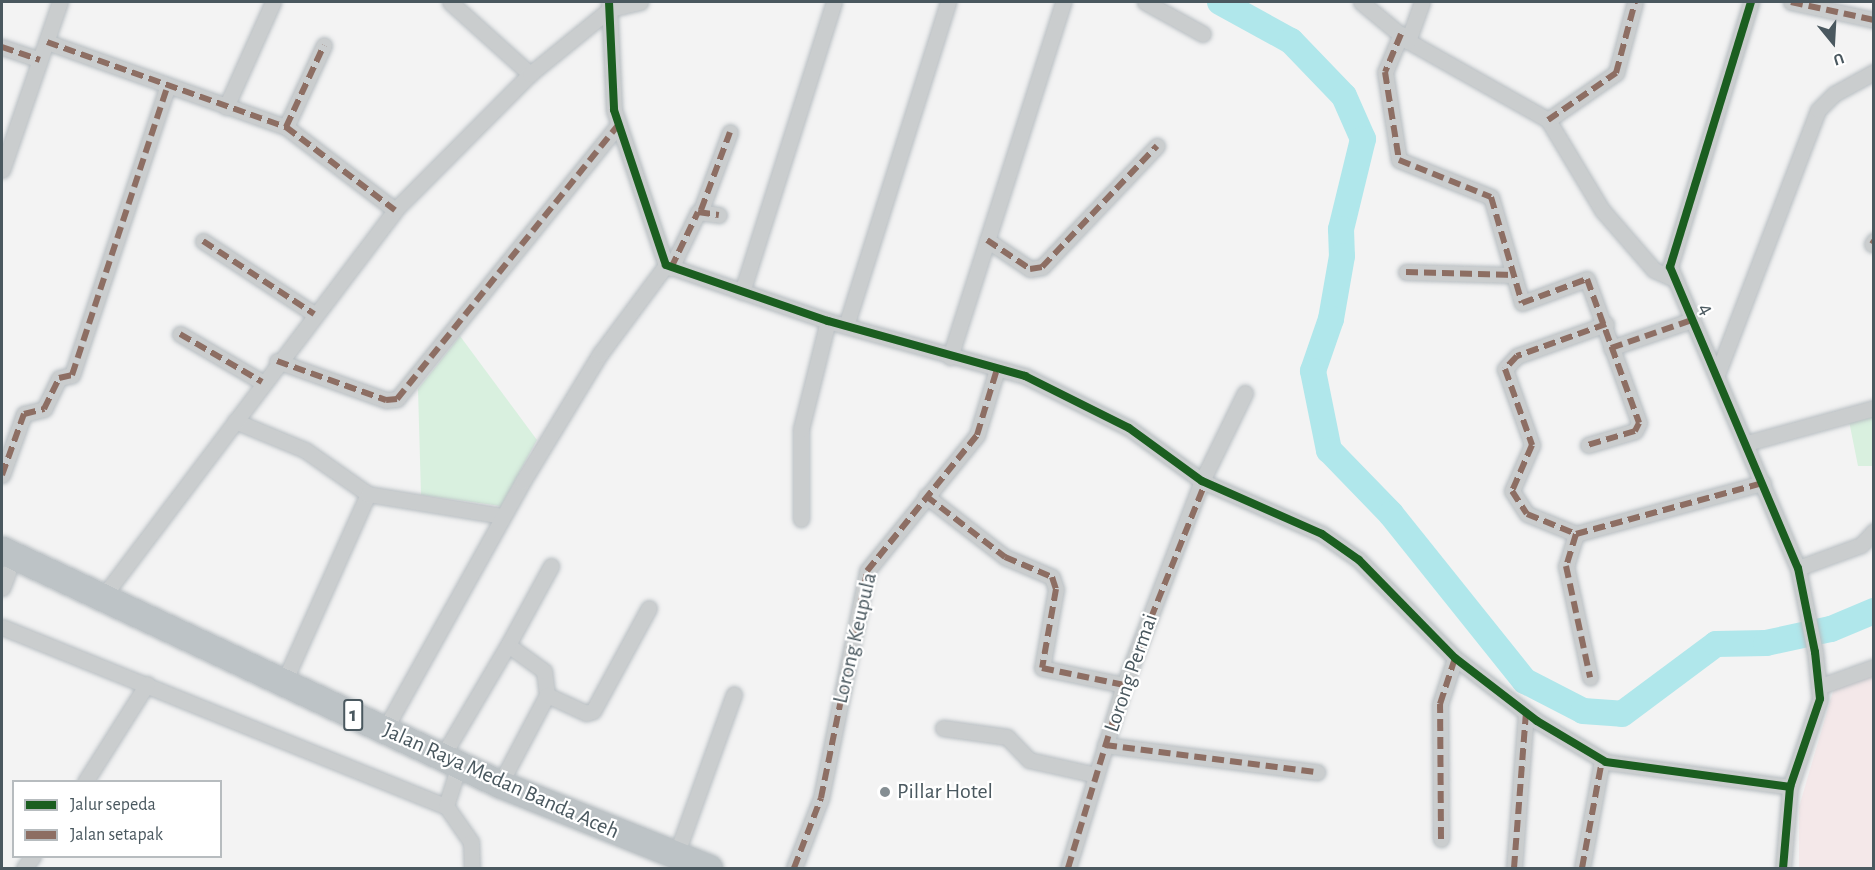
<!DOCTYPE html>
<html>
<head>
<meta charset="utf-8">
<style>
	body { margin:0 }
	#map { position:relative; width:1875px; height:870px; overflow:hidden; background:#f3f3f3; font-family:"Alegreya Sans",sans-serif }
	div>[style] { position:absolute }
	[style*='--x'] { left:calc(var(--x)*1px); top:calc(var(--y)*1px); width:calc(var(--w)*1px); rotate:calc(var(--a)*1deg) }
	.medical>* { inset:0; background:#f4e8e9 }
	.green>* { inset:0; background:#d9f0df }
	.river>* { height:26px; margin:-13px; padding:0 13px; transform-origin:13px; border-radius:13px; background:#b0e7eb }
	.roads { filter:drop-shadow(0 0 2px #b8bec2) drop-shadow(0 0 2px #b8bec2) }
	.street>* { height:15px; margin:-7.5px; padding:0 7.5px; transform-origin:7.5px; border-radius:7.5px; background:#cacdce }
	.highway>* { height:27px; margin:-13.5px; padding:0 13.5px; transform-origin:13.5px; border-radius:13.5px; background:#bdc3c6 }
	.quiet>* { height:6px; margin-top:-3px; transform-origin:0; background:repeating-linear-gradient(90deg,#8d6e63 0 12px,transparent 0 18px) }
	.cycleway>* { height:8px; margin:-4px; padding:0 4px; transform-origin:4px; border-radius:4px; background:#1b5e20 }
	.dots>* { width:16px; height:16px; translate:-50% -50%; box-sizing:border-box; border:3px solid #fff; border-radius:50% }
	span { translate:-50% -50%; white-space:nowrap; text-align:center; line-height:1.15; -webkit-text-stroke:4.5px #fff; paint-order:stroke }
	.shield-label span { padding:2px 4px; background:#fff; border:2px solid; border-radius:4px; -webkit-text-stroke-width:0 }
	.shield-label { font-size:21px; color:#4a585f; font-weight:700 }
	.street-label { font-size:22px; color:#4a585f }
	.poi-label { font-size:22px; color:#4a585f }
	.left { translate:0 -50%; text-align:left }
	.frame { position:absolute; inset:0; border:3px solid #4a585f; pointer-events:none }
	.legend { position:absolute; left:12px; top:780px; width:210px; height:78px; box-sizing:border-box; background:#fff; border:2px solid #b7bcbf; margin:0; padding:8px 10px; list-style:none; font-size:18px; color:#4a585f }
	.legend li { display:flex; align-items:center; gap:12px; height:30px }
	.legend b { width:30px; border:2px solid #b7bcbf }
	.north { position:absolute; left:1803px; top:12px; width:60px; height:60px; -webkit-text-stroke:4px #fff; paint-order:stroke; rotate:162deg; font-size:16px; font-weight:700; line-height:24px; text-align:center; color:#4a585f }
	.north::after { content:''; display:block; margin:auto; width:21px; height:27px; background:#4a585f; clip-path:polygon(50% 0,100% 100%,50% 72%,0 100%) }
</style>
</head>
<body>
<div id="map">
	<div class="medical">
		<div style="clip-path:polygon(1873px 669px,1873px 868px,1799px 868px,1799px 807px,1834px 688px)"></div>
	</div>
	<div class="green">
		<div style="clip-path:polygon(460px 336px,537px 440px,501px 506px,421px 495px,418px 389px)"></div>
		<div style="clip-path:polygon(1873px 415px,1873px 466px,1858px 466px,1849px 421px)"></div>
	</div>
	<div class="river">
		<div style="--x:1220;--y:2;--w:81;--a:28.8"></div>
		<div style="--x:1291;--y:41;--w:76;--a:46.1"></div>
		<div style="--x:1344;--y:96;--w:47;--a:66.2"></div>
		<div style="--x:1363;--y:139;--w:93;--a:103.7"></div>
		<div style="--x:1341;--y:229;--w:27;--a:88"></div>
		<div style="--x:1342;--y:256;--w:64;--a:99.9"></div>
		<div style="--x:1331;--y:319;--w:55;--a:109.1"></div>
		<div style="--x:1313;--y:371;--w:81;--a:78.6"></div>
		<div style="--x:1329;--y:450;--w:89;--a:45.9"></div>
		<div style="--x:1391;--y:514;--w:214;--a:51.3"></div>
		<div style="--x:1525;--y:681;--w:65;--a:27.3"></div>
		<div style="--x:1583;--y:711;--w:39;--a:4"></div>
		<div style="--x:1622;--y:714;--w:117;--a:-36.7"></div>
		<div style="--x:1716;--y:644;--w:50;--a:-1.1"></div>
		<div style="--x:1766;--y:643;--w:66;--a:-12.2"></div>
		<div style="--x:1831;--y:629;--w:47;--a:-22.7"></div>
	</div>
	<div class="roads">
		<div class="street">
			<div style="--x:450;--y:2;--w:108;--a:42"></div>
			<div style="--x:609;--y:2;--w:108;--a:87.3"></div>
			<div style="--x:614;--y:110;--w:163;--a:71.5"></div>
			<div style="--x:666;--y:265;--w:171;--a:19.1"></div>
			<div style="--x:828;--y:321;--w:205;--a:15.6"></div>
			<div style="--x:1025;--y:376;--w:116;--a:26.6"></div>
			<div style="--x:1129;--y:428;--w:90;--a:36"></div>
			<div style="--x:1202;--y:481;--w:131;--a:23.8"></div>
			<div style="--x:1322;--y:534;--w:45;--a:35.1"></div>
			<div style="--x:1359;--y:560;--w:137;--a:45.6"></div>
			<div style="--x:1455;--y:658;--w:103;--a:37.5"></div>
			<div style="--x:1537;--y:721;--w:80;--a:30.7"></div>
			<div style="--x:1606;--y:762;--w:186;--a:7.7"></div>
			<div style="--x:1145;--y:2;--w:66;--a:28.9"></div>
			<div style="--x:1361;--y:2;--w:61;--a:39.7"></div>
			<div style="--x:1408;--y:41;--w:161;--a:29.4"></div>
			<div style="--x:1548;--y:120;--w:105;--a:59"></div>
			<div style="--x:1602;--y:210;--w:79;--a:49.1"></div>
			<div style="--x:1654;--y:270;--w:20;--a:24"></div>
			<div style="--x:1751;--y:2;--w:277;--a:107"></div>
			<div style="--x:1670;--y:267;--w:327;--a:67"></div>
			<div style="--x:1798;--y:568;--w:86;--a:78.6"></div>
			<div style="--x:1815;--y:652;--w:47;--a:83.9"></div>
			<div style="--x:1820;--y:699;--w:93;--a:108.8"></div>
			<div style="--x:1790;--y:787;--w:81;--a:94.9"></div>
			<div style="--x:1791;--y:2;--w:85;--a:12.2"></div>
			<div style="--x:1401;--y:34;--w:41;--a:112.8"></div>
			<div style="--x:1385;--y:72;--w:89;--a:81"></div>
			<div style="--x:1399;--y:160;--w:99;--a:21.9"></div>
			<div style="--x:1491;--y:197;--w:110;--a:73.7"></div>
			<div style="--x:1522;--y:303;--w:69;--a:-20.3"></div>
			<div style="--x:1587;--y:279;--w:153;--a:70.1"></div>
			<div style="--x:1639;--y:423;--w:9;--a:117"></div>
			<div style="--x:1635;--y:431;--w:49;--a:163.4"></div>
			<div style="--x:1408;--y:41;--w:41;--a:-70.3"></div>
			<div style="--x:47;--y:42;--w:254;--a:19.6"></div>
			<div style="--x:286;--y:127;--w:137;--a:37.3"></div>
			<div style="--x:2;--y:47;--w:40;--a:18.9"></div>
			<div style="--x:226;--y:107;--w:115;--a:-65.9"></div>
			<div style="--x:1548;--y:120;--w:83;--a:-34.7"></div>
			<div style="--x:1616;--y:73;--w:73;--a:-75"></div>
			<div style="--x:286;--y:127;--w:90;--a:-65.1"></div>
			<div style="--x:2;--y:170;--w:178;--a:-71"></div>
			<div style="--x:701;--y:210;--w:83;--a:-69.6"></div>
			<div style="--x:987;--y:240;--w:52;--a:34"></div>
			<div style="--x:1030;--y:269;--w:12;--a:-9"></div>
			<div style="--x:1042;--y:267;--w:167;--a:-46.5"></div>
			<div style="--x:203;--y:241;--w:133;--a:33.3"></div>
			<div style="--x:1872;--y:244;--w:4;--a:-56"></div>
			<div style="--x:671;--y:268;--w:62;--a:-64.3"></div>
			<div style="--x:698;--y:212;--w:21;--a:8"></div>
			<div style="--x:1406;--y:272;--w:108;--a:1.6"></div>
			<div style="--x:742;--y:292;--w:304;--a:-72.4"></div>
			<div style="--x:1606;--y:324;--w:95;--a:160.2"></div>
			<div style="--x:1517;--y:356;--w:18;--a:133"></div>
			<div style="--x:1505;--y:369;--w:81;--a:70.4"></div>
			<div style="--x:1532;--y:445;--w:50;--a:113.5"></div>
			<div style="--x:1512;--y:491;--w:27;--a:57"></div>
			<div style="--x:1527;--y:514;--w:53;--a:22.2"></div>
			<div style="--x:1576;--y:534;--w:194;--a:-15.3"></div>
			<div style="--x:846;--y:326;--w:340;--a:-72.5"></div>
			<div style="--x:180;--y:334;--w:95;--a:30.3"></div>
			<div style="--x:1611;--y:348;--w:86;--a:-19.1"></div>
			<div style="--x:950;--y:357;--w:373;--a:-72.3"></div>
			<div style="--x:277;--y:361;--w:116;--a:19.7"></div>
			<div style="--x:386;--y:400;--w:11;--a:-5"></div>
			<div style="--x:397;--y:399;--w:353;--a:-51.1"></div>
			<div style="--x:1718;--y:372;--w:280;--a:-69.1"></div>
			<div style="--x:1818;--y:110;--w:23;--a:-45"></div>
			<div style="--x:1834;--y:94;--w:46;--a:-28.8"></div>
			<div style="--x:235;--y:421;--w:76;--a:22.5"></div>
			<div style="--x:305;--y:450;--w:77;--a:34.9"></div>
			<div style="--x:1747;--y:443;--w:132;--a:-15.4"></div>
			<div style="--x:2;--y:475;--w:65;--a:-70.2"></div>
			<div style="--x:24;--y:414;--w:21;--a:-14"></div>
			<div style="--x:44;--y:409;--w:34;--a:-64"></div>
			<div style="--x:59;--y:378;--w:13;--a:-13"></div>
			<div style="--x:72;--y:375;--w:305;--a:-71.7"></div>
			<div style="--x:926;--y:496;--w:100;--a:37.7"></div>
			<div style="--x:1005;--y:557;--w:51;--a:23.1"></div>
			<div style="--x:1052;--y:577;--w:13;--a:72"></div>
			<div style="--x:1056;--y:589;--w:80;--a:100"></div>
			<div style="--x:1042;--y:668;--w:84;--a:11.7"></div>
			<div style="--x:801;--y:519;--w:90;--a:-90"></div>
			<div style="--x:801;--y:429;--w:111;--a:-76"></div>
			<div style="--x:1576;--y:534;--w:34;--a:107"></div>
			<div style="--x:1566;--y:566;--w:114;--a:77.8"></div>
			<div style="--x:1798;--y:568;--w:67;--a:-20.1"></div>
			<div style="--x:1861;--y:545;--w:19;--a:-47"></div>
			<div style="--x:2;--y:588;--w:17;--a:-69"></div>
			<div style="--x:102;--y:598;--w:486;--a:-52.9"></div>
			<div style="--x:395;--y:210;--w:192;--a:-45.2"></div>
			<div style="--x:530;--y:74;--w:103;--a:-39.1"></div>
			<div style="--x:610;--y:9;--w:31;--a:-13"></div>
			<div style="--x:2;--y:627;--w:479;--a:22"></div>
			<div style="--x:283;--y:684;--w:208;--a:-65.9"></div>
			<div style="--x:368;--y:494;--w:136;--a:9.3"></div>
			<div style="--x:1821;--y:686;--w:56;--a:-19.7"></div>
			<div style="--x:547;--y:695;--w:24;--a:-97"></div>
			<div style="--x:544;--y:671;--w:44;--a:-144.2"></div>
			<div style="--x:508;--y:645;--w:90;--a:-61.4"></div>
			<div style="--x:943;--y:728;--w:65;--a:8"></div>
			<div style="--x:1007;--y:737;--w:32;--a:46"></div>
			<div style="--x:1029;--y:760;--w:69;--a:12.6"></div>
			<div style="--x:385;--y:729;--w:284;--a:-60.9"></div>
			<div style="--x:523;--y:481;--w:149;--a:-58.8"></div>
			<div style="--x:600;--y:354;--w:111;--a:-53.4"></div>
			<div style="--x:1105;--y:745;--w:214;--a:7.3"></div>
			<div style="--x:442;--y:757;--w:130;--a:-59.5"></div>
			<div style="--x:459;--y:765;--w:43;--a:107.6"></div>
			<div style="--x:446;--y:806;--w:44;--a:55.2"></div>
			<div style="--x:471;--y:842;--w:26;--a:88"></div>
			<div style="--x:85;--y:782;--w:116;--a:-57.7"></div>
			<div style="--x:500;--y:784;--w:101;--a:-62.2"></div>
			<div style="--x:547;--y:695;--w:43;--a:24.8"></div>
			<div style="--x:586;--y:713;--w:7;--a:-16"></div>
			<div style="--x:593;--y:711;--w:117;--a:-61.5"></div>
			<div style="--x:1441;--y:839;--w:135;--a:-90.4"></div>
			<div style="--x:1440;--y:704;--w:48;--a:-71.9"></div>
			<div style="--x:675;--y:858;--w:174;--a:-70.2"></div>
			<div style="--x:24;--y:868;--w:15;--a:-53"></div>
			<div style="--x:794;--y:868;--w:75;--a:-68.9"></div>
			<div style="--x:821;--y:798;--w:232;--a:-78.5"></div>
			<div style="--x:867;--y:571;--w:175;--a:-51"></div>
			<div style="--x:977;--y:435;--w:69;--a:-73.1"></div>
			<div style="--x:1068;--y:868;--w:191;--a:-73"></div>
			<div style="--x:1124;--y:685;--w:218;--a:-69.1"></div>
			<div style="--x:1202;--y:481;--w:98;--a:-64"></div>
			<div style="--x:1514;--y:868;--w:156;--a:-85.6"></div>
			<div style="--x:1582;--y:868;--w:110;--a:-79.5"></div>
		</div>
		<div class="highway">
			<div style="--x:2;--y:550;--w:550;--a:25.17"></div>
			<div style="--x:500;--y:784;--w:225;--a:21.9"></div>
		</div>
	</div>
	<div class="quiet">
		<div style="--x:1791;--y:2;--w:85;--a:12.2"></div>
		<div style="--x:1401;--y:34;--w:41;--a:112.8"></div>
		<div style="--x:1385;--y:72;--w:89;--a:81"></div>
		<div style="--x:1399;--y:160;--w:99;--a:21.9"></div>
		<div style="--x:1491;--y:197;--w:110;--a:73.7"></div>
		<div style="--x:1522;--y:303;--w:69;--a:-20.3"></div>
		<div style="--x:1587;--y:279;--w:153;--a:70.1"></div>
		<div style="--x:1639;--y:423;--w:9;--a:117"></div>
		<div style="--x:1635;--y:431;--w:49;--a:163.4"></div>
		<div style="--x:47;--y:42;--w:254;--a:19.6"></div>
		<div style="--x:286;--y:127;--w:137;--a:37.3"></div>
		<div style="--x:2;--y:47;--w:40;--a:18.9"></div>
		<div style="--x:1548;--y:120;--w:83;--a:-34.7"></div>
		<div style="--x:1616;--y:73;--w:73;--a:-75"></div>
		<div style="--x:286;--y:127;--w:90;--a:-65.1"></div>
		<div style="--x:701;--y:210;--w:83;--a:-69.6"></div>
		<div style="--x:987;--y:240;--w:52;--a:34"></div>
		<div style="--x:1030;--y:269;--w:12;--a:-9"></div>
		<div style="--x:1042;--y:267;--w:167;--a:-46.5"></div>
		<div style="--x:203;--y:241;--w:133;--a:33.3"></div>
		<div style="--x:1872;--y:244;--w:4;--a:-56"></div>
		<div style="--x:671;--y:268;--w:62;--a:-64.3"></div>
		<div style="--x:698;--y:212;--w:21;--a:8"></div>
		<div style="--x:1406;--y:272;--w:108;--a:1.6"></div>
		<div style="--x:1606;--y:324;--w:95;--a:160.2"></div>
		<div style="--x:1517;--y:356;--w:18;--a:133"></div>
		<div style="--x:1505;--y:369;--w:81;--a:70.4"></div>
		<div style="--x:1532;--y:445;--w:50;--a:113.5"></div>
		<div style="--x:1512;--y:491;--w:27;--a:57"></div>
		<div style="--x:1527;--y:514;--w:53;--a:22.2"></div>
		<div style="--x:1576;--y:534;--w:194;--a:-15.3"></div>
		<div style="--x:180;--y:334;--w:95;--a:30.3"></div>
		<div style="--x:1611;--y:348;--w:86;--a:-19.1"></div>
		<div style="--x:277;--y:361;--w:116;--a:19.7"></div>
		<div style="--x:386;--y:400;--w:11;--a:-5"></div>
		<div style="--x:397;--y:399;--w:353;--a:-51.1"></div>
		<div style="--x:2;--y:475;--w:65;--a:-70.2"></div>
		<div style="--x:24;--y:414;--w:21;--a:-14"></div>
		<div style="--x:44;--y:409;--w:34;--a:-64"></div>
		<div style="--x:59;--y:378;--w:13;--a:-13"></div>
		<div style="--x:72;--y:375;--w:305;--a:-71.7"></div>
		<div style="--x:926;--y:496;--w:100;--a:37.7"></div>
		<div style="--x:1005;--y:557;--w:51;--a:23.1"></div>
		<div style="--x:1052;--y:577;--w:13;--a:72"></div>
		<div style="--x:1056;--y:589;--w:80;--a:100"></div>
		<div style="--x:1042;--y:668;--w:84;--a:11.7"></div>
		<div style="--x:1576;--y:534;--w:34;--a:107"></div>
		<div style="--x:1566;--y:566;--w:114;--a:77.8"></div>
		<div style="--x:1105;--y:745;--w:214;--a:7.3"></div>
		<div style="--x:1441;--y:839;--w:135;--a:-90.4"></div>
		<div style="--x:1440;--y:704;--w:48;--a:-71.9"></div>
		<div style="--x:794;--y:868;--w:75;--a:-68.9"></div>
		<div style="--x:821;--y:798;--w:232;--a:-78.5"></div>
		<div style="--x:867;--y:571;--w:175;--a:-51"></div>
		<div style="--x:977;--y:435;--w:69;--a:-73.1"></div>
		<div style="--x:1068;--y:868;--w:191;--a:-73"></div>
		<div style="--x:1124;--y:685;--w:218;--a:-68.1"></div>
		<div style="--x:1514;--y:868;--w:156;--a:-85.6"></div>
		<div style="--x:1582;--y:868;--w:110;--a:-79.5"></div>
	</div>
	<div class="cycleway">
		<div style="--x:609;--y:2;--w:108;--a:87.3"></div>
		<div style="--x:614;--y:110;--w:163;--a:71.5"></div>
		<div style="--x:666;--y:265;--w:171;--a:19.1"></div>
		<div style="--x:828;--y:321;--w:205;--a:15.6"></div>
		<div style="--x:1025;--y:376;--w:116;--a:26.6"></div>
		<div style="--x:1129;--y:428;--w:90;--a:36"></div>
		<div style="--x:1202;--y:481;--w:131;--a:23.8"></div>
		<div style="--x:1322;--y:534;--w:45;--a:35.1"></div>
		<div style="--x:1359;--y:560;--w:137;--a:45.6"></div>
		<div style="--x:1455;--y:658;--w:103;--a:37.5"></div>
		<div style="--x:1537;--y:721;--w:80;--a:30.7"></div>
		<div style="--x:1606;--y:762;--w:186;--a:7.7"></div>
		<div style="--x:1751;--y:2;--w:277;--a:107"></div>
		<div style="--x:1670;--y:267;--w:327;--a:67"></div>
		<div style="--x:1798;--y:568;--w:86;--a:78.6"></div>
		<div style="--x:1815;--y:652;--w:47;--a:83.9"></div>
		<div style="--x:1820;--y:699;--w:93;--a:108.8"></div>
		<div style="--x:1790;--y:787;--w:81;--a:94.9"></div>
	</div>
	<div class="dots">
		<div style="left:885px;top:792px;background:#858e93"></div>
	</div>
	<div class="shield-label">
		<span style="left:353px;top:715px">1</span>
	</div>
	<div class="street-label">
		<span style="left:1706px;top:309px;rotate:61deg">4</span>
		<span style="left:855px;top:638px;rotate:-77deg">Lorong Keupula</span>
		<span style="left:1131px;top:673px;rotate:-71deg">Lorong Permai</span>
		<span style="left:501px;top:781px;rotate:24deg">Jalan Raya Medan Banda Aceh</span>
	</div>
	<div class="poi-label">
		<span class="left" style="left:897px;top:792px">Pillar Hotel</span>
	</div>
	<div class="frame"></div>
	<ul class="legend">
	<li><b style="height:8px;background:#1b5e20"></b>Jalur sepeda</li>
	<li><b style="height:8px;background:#8d6e63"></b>Jalan setapak</li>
	</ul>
	<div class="north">U</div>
</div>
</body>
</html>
